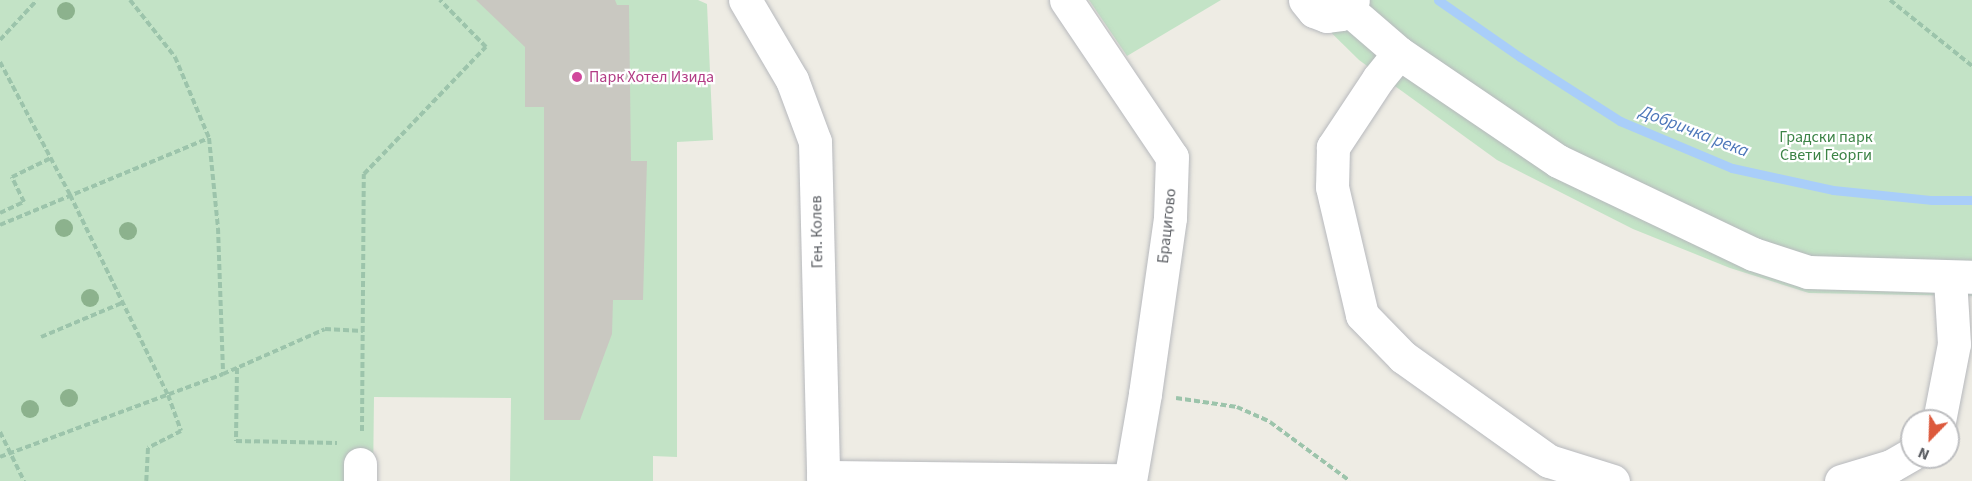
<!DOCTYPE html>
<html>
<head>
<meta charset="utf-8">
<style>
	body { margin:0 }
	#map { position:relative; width:1972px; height:481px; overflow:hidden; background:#eeece4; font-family:"Source Sans 3",sans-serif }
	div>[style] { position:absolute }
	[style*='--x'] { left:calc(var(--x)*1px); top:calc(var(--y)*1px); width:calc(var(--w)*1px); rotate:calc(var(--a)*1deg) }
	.green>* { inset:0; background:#c3e3c6 }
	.stream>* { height:9px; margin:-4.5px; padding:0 4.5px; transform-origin:4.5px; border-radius:4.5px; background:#a9cef9 }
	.building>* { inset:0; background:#c9c8c1 }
	.path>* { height:4px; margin-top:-2px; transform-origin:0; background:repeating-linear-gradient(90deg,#9cc4ab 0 6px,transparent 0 9px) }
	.roads { filter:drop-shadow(0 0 2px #b7b9bd) drop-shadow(0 0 2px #b7b9bd) }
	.minor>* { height:33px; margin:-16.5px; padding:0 16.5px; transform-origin:16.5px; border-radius:16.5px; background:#fff }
	.trees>* { width:18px; height:18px; margin:-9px; border-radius:50%; background:#8cb28d }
	.dots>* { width:16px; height:16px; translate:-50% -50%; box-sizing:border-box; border:3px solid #fff; border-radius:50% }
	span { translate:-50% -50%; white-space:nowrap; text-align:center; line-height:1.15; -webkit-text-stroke:4.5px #fff; paint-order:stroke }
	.hotel-label { font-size:16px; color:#b23c85 }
	.left { translate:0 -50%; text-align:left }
	.park-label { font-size:16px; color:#3c8346 }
	.street-label { font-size:16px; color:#5c5f64 }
	.water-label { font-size:18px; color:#4d77ba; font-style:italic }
	.north { position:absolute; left:1900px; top:409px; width:60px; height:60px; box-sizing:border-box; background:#fff; border:2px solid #bebfc1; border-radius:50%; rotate:203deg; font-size:16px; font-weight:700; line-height:24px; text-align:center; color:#5c5f64 }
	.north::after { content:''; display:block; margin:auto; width:21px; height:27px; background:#dc593c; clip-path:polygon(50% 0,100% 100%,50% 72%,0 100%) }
</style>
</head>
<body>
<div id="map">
	<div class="green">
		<div style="clip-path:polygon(0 0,698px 0,707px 4px,713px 140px,677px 142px,677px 457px,653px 456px,653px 481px,510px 481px,511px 398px,374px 397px,373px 481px,0 481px)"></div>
		<div style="clip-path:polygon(1089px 0,1221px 0,1127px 56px)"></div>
		<div style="clip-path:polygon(1298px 0,1972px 0,1972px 296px,1809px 293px,1730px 268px,1633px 229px,1497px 160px,1359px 60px)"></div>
	</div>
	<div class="stream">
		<div style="--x:1438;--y:0;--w:100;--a:34.8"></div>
		<div style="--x:1520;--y:57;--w:119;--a:32.6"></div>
		<div style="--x:1620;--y:121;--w:121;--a:22.8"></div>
		<div style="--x:1732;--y:168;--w:103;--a:12.3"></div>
		<div style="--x:1833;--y:190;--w:100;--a:5.8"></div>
		<div style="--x:1932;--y:200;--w:40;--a:0"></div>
	</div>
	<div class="building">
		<div style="clip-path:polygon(476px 0,615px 0,617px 5px,629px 5px,631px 161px,647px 161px,643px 300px,613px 300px,612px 334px,580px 420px,544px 420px,544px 107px,525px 107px,525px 47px)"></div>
	</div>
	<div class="path">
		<div style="--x:130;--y:0;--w:73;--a:51.7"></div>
		<div style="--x:175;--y:57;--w:88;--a:67.2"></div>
		<div style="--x:209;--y:138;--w:90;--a:84.3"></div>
		<div style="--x:218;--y:228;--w:146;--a:88"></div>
		<div style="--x:1890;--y:0;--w:105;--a:38.8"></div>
		<div style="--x:0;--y:40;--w:54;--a:-47.2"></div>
		<div style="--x:0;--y:62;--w:150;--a:62.2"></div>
		<div style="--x:70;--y:195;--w:223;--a:63.9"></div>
		<div style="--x:168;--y:395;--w:38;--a:70"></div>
		<div style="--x:181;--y:431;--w:37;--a:153"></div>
		<div style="--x:148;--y:448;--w:33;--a:93"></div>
		<div style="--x:0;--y:213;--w:26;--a:-25"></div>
		<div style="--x:24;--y:202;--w:28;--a:-116"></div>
		<div style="--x:12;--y:177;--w:43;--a:-26"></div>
		<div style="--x:0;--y:225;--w:226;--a:-22.6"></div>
		<div style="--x:41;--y:337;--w:88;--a:-22.8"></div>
		<div style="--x:237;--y:368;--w:73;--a:90.8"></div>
		<div style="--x:236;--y:441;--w:101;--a:1.1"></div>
		<div style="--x:1176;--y:398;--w:62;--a:8.4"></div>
		<div style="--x:1237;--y:407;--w:36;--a:24"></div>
		<div style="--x:1270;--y:422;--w:99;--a:36.4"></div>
		<div style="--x:362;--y:431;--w:257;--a:-89.6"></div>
		<div style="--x:364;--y:174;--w:176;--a:-46.2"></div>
		<div style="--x:486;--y:47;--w:66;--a:-134.4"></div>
		<div style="--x:0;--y:432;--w:55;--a:63.9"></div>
		<div style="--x:0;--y:457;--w:238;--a:-20.4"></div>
		<div style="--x:223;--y:374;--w:111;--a:-23.8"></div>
		<div style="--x:325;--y:329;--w:38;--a:3"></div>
	</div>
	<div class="roads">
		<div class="minor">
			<div style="--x:745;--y:0;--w:93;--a:59.6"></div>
			<div style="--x:792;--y:80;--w:66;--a:69.6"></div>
			<div style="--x:815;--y:142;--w:339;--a:88.6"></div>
			<div style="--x:1066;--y:0;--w:189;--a:56"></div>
			<div style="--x:1172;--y:157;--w:61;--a:91.9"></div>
			<div style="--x:1170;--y:218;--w:178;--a:98.1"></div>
			<div style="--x:1145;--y:394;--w:88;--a:99.8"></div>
			<div style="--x:1305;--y:0;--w:14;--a:51"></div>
			<div style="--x:1314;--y:11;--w:14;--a:21"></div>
			<div style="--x:1327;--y:16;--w:14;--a:-8"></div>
			<div style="--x:1341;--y:14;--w:18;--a:-49"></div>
			<div style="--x:1348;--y:9;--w:67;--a:40.8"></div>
			<div style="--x:1399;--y:53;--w:192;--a:34.2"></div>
			<div style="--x:1558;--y:161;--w:216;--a:25.5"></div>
			<div style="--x:1753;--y:254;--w:58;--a:18.1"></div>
			<div style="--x:1808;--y:272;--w:164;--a:1.7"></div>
			<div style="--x:1399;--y:53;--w:33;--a:129"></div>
			<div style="--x:1378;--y:79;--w:82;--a:123.5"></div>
			<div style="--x:1333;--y:147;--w:40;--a:91.4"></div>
			<div style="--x:1332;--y:187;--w:131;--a:76.8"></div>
			<div style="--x:1362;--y:315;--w:59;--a:45.7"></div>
			<div style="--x:1403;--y:357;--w:179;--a:35.5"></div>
			<div style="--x:1549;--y:461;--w:67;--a:17.4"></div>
			<div style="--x:1939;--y:421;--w:78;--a:-79"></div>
			<div style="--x:1954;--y:344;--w:66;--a:-93.5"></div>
			<div style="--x:823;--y:477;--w:307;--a:0.6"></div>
			<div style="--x:360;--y:481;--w:17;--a:-90"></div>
			<div style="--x:1841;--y:481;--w:52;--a:-16.7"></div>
			<div style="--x:1891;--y:466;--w:24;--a:-30"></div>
		</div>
	</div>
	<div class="trees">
		<div style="left:66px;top:11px"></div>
		<div style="left:64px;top:228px"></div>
		<div style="left:128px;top:231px"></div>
		<div style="left:90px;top:298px"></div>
		<div style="left:69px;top:398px"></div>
		<div style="left:30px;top:409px"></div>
	</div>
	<div class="dots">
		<div style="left:577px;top:77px;background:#d1479c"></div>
	</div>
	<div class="hotel-label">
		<span class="left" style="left:589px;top:77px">Парк Хотел Изида</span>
	</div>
	<div class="park-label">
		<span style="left:1826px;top:146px">Градски парк<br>Свети Георги</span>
	</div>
	<div class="street-label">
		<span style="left:1167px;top:226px;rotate:-84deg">Брацигово</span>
		<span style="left:817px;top:232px;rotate:-91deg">Ген. Колев</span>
	</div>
	<div class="water-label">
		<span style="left:1694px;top:132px;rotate:21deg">Добричка река</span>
	</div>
	<div class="north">N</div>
</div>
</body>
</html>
